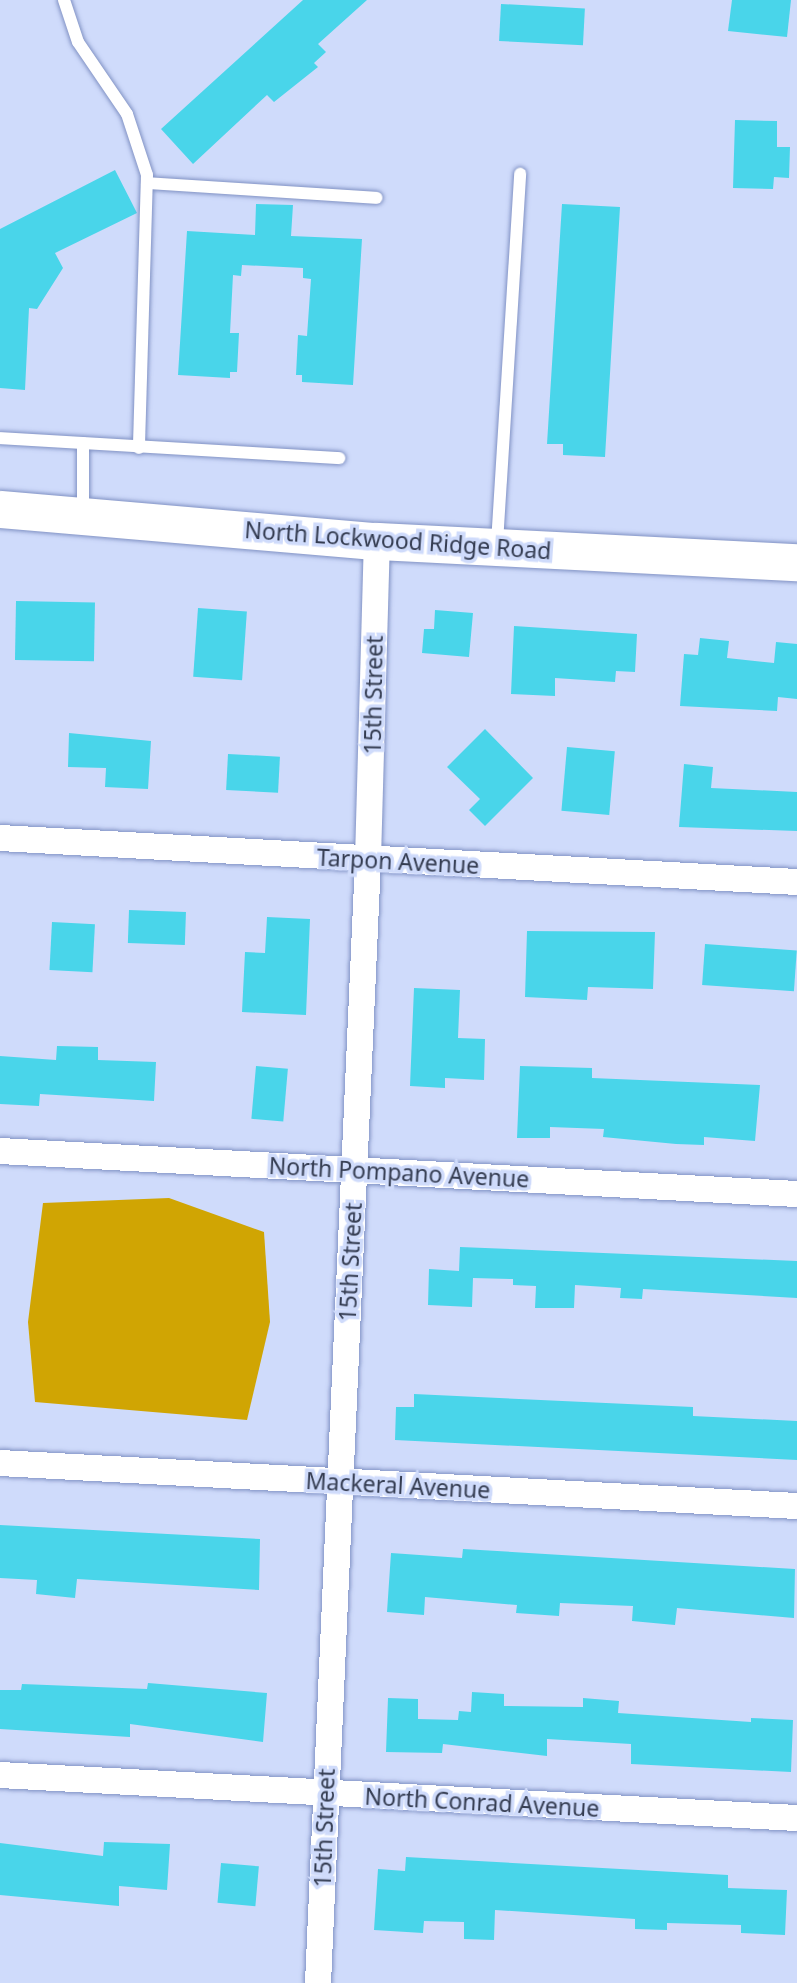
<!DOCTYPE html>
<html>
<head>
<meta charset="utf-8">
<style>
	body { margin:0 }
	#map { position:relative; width:797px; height:1983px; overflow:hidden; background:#cfdbfb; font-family:"Noto Sans",sans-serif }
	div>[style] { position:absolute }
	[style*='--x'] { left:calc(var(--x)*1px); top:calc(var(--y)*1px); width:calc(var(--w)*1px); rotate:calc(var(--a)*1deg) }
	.water>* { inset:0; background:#d0a503 }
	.building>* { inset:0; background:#49d5ea; transform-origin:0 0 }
	.roads { filter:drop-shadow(0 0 2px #8192c4) drop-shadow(0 0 2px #8192c4) }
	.lane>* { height:12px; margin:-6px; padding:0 6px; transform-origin:6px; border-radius:6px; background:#fff }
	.street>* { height:26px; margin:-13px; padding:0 13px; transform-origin:13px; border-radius:13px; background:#fff }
	.secondary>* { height:37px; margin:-18.5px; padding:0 18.5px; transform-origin:18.5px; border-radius:18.5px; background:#fff }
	span { translate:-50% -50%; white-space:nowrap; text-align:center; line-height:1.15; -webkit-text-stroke:7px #cfdbfb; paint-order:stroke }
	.street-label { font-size:23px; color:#343c51 }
</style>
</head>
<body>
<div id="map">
	<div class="water">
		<div style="clip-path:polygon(169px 1198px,264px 1232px,270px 1322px,247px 1420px,35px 1402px,28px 1322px,43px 1203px)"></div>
	</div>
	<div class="building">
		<div style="clip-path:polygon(303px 0,367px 0,318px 44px,326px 52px,314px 63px,318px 67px,274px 102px,267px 95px,193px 164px,161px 129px)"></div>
		<div style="clip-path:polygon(732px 0,791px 0,787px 37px,728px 31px)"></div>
		<div style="left:501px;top:4px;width:84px;height:37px;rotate:3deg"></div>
		<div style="clip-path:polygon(735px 120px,777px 121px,777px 147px,790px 147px,789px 178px,774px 177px,773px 189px,733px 188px)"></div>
		<div style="clip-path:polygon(115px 170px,137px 213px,55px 253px,63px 268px,37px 309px,29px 308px,25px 390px,0 388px,0 229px)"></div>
		<div style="clip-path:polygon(256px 204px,293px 205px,291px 236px,362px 239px,353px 385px,302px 382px,302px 375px,296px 375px,298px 335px,307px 336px,311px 279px,303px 278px,303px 268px,242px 265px,241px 276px,233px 275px,230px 333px,239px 333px,237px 372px,230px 372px,230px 378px,178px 375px,187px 231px,255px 235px)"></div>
		<div style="clip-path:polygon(562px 204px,620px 207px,605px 457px,563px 455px,563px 444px,547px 444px)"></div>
		<div style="left:16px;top:601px;width:79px;height:59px;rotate:1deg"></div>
		<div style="left:198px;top:608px;width:49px;height:69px;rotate:4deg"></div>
		<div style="clip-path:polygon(435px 610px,473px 613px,469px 657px,422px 653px,424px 629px,434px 629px)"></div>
		<div style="clip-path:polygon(514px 626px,637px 634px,635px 672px,616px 671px,615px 682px,555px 678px,555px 696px,511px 694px)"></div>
		<div style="clip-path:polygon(700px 638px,729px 641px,727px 658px,774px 663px,776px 642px,797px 644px,797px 699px,778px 697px,777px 711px,680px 706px,684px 654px,698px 655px)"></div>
		<div style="clip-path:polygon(485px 729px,533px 778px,485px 826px,469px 810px,480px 799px,447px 767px)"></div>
		<div style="clip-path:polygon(69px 733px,151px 741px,148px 789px,105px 787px,106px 768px,68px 767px)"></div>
		<div style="left:567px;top:747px;width:48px;height:64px;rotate:5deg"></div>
		<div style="left:228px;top:754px;width:52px;height:36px;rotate:3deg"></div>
		<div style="clip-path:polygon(684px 764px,713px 767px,711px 788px,797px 792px,797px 831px,679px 827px)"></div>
		<div style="left:129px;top:910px;width:57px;height:33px;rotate:2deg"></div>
		<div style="clip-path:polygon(267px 917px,310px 919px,306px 1015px,242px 1012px,245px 952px,265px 953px)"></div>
		<div style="left:52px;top:922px;width:43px;height:48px;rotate:3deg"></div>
		<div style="clip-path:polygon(527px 931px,655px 932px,653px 989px,588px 987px,587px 1000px,525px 997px)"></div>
		<div style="left:705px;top:944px;width:92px;height:41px;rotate:4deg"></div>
		<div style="clip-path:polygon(414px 988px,460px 990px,458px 1038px,485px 1039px,484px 1080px,445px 1078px,445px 1088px,410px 1086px)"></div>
		<div style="clip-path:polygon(57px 1046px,98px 1047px,98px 1060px,156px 1062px,154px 1101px,40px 1094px,39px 1106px,0 1104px,0 1056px,56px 1060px)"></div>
		<div style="left:256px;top:1066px;width:32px;height:53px;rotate:5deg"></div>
		<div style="clip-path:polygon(520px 1066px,592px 1068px,592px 1078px,760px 1085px,755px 1141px,704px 1137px,704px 1145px,676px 1144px,603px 1137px,604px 1129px,550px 1127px,550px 1138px,517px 1138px)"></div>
		<div style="clip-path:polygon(460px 1247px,797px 1261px,797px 1298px,643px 1289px,642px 1299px,620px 1298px,621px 1288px,575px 1285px,574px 1308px,535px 1308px,536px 1286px,513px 1285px,513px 1279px,473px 1278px,472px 1307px,428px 1305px,429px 1269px,459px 1271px)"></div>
		<div style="clip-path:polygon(414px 1394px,693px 1407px,693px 1416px,797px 1421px,797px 1460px,395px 1440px,396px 1407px,414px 1407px)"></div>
		<div style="clip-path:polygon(0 1525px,260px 1539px,259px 1590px,77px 1579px,75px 1598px,36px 1594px,37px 1580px,0 1578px)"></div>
		<div style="clip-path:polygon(463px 1549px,795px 1569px,794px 1618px,677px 1608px,675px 1625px,632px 1621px,633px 1606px,560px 1603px,559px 1616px,516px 1613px,517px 1605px,425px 1597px,424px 1615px,387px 1612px,391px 1553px,462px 1558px)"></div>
		<div style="clip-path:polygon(148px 1683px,267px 1693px,263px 1742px,130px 1724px,130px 1737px,0 1729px,0 1690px,21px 1690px,22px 1684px,147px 1689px)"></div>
		<div style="clip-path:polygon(472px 1692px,504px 1694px,504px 1706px,583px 1707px,583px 1698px,619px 1701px,618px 1713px,751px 1722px,751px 1718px,793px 1720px,791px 1772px,631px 1764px,631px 1744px,547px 1739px,547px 1756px,443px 1744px,442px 1753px,386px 1752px,388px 1698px,418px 1699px,418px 1719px,458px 1720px,459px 1711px,471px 1712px)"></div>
		<div style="clip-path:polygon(104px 1842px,170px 1844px,167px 1890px,119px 1886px,119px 1906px,0 1895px,0 1843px,103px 1856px)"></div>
		<div style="clip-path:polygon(406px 1857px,728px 1875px,728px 1888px,787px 1890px,785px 1935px,741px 1933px,741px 1925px,667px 1923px,667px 1930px,635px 1929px,635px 1919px,495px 1910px,494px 1940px,464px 1939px,464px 1922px,424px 1921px,423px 1933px,374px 1930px,378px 1869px,405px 1871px)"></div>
		<div style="left:221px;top:1863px;width:38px;height:40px;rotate:5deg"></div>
	</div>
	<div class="roads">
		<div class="lane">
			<div style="--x:64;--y:0;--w:44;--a:71.6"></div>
			<div style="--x:78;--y:42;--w:87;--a:55.8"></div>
			<div style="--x:127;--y:114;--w:64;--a:71.8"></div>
			<div style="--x:147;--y:175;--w:273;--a:91.7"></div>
			<div style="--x:147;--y:183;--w:230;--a:3.7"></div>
			<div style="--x:0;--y:438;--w:340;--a:3.4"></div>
			<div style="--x:83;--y:443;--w:70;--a:90"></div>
			<div style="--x:497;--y:543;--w:370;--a:-86.4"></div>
		</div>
		<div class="street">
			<div style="--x:0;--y:838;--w:798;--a:3.16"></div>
			<div style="--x:0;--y:1151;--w:798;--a:3.09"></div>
			<div style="--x:0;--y:1463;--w:798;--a:3.09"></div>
			<div style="--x:0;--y:1775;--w:798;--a:3.09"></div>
			<div style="--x:318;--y:1983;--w:1125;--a:-87.45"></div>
			<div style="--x:368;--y:859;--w:318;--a:-88.4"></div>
		</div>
		<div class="secondary">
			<div style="--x:0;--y:509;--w:378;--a:4.9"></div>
			<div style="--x:377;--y:541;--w:421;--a:2.9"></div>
		</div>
	</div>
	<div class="street-label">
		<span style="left:398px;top:540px;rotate:4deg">North Lockwood Ridge Road</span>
		<span style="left:373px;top:695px;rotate:-89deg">15th Street</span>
		<span style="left:398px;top:861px;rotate:3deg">Tarpon Avenue</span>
		<span style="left:399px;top:1172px;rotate:3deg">North Pompano Avenue</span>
		<span style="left:350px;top:1262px;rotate:-87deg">15th Street</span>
		<span style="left:398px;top:1485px;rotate:3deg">Mackeral Avenue</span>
		<span style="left:482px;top:1802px;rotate:3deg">North Conrad Avenue</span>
		<span style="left:324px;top:1828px;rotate:-88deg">15th Street</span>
	</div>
</div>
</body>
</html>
